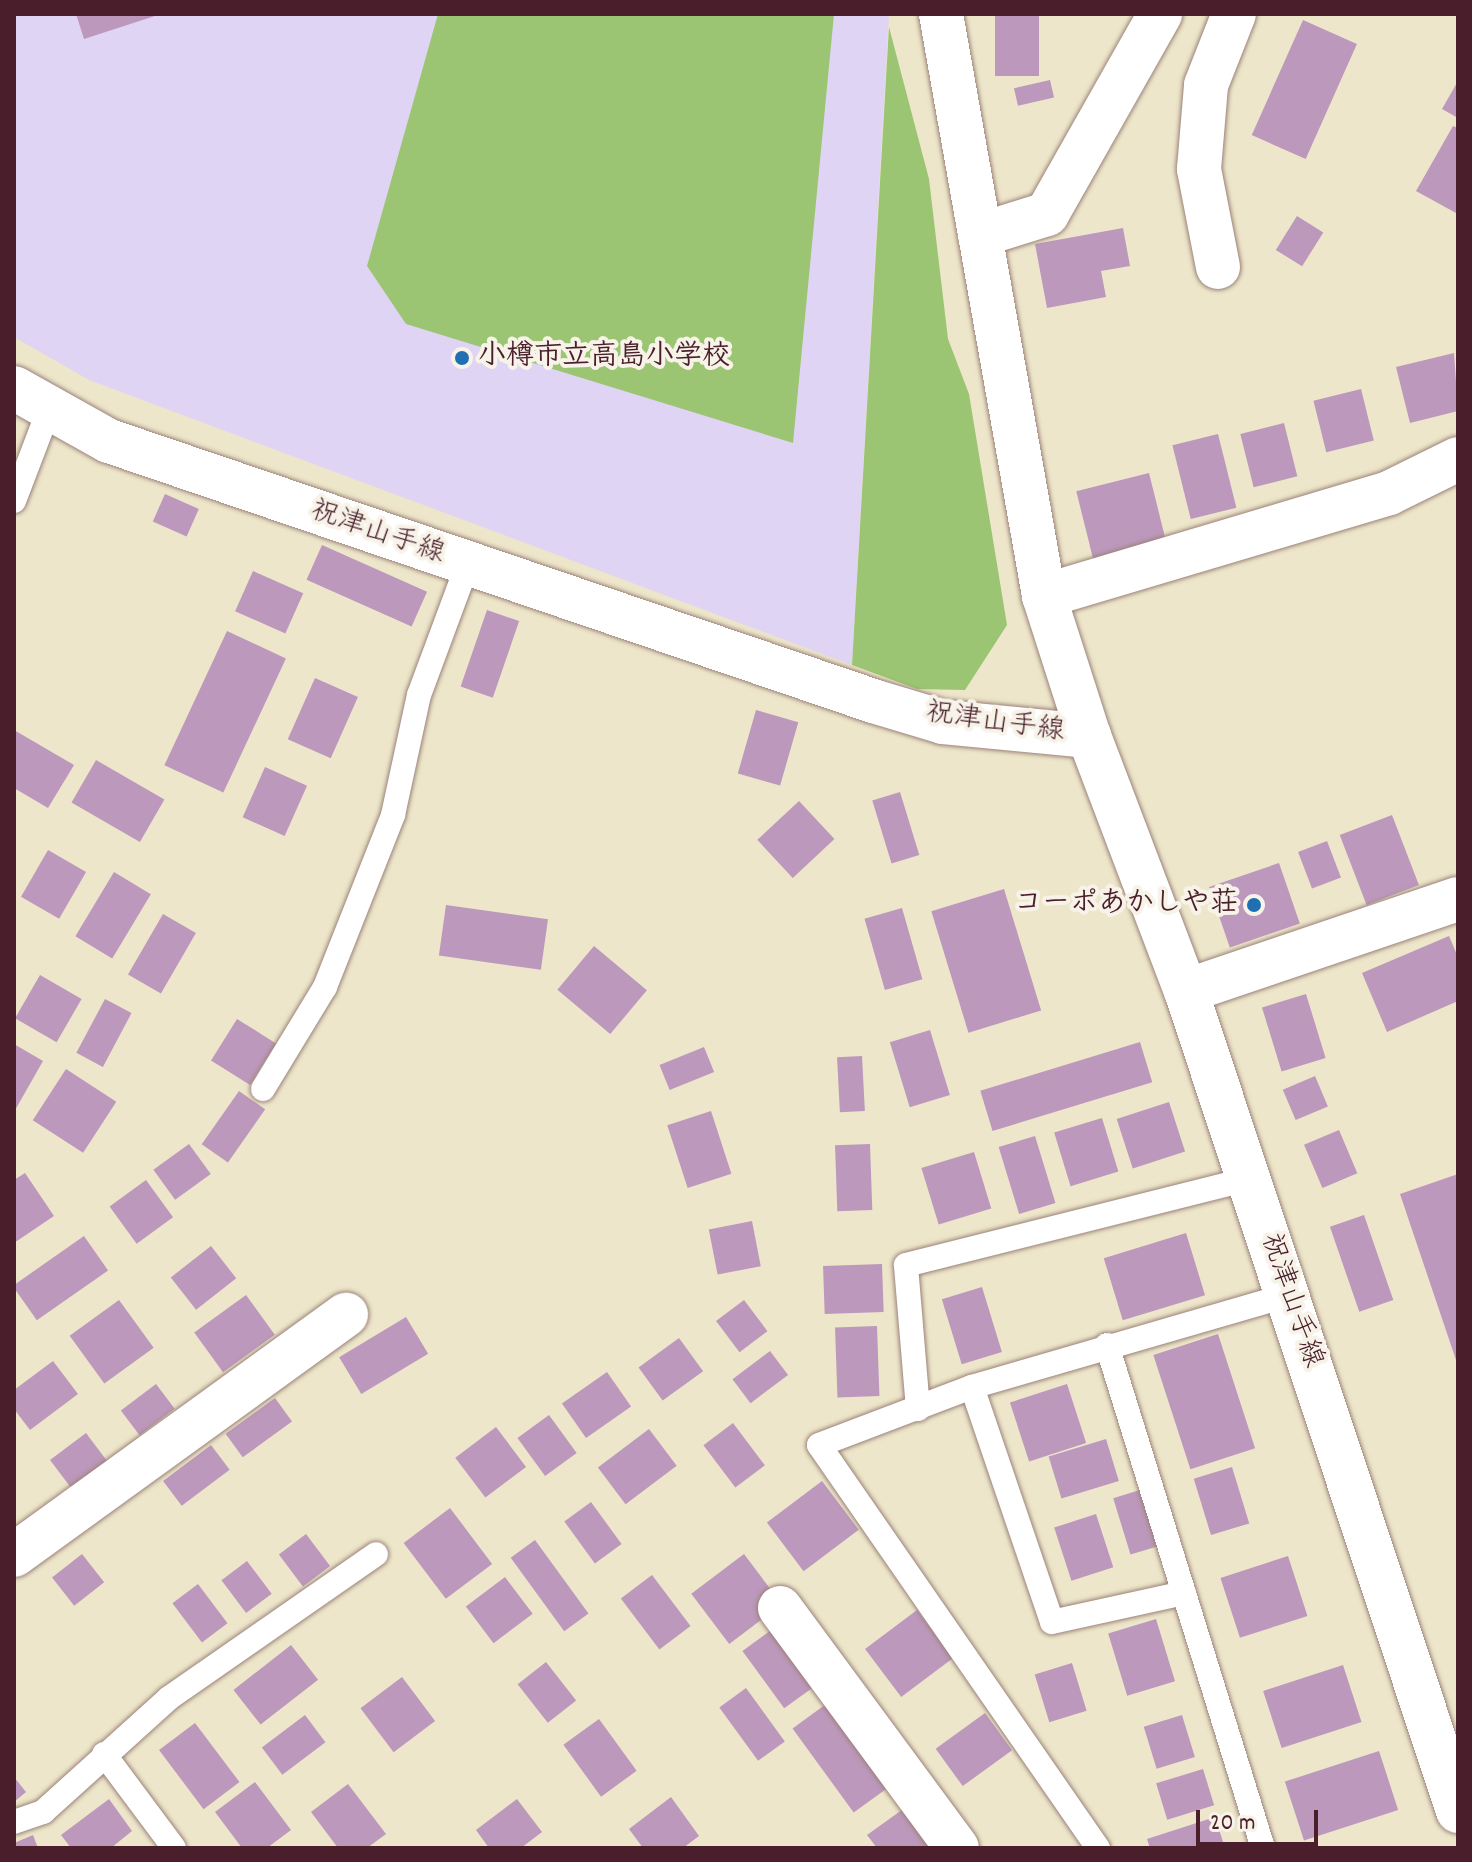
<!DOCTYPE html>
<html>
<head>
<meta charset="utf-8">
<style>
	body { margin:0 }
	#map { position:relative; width:1472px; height:1862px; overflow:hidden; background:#ede6ca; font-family:Dekko,"Klee One",sans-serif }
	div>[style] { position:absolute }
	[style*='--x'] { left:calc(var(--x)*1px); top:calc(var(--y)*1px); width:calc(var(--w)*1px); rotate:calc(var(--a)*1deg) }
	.built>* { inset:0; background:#e0d4f4 }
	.green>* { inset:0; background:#9bc572 }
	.building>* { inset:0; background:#bc98bc; transform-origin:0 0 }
	.roads { filter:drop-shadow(0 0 2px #9c827a) drop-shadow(0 0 2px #9c827a) }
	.service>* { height:24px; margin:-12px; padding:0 12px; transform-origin:12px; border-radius:12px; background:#fff }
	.minor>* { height:44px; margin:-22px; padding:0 22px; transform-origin:22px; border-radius:22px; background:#fff }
	.tertiary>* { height:44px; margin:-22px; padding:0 22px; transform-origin:22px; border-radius:22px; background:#fff }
	.dots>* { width:22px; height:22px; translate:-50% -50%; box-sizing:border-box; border:4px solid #f7f3e8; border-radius:50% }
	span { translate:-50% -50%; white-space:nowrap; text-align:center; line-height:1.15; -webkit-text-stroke:8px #f7f3e8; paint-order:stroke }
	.poi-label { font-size:28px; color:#4a1f2b; font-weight:700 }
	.left { translate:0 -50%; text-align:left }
	.right { translate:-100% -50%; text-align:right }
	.street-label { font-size:28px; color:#4a1f2b }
	.frame { position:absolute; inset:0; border:16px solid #4a1f2b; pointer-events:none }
	.scale { position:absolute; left:1196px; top:1810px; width:122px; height:36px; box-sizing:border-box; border:4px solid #4a1f2b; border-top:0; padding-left:10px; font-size:24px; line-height:28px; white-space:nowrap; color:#4a1f2b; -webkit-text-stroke:6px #f7f3e8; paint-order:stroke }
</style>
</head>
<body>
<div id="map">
	<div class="built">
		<div style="clip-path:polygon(14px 14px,889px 14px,852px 665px,89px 380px,14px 337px)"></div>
	</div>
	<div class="green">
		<div style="clip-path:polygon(438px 14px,834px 14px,793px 443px,406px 324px,367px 266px)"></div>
		<div style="clip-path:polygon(889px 27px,929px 179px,948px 339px,969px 394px,1007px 625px,965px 690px,917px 689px,852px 665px)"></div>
	</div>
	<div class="building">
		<div style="clip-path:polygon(76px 14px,158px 14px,158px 15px,84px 39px)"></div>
		<div style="left:995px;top:14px;width:44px;height:62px"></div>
		<div style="left:1303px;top:20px;width:59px;height:126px;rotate:24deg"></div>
		<div style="left:1050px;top:80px;width:18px;height:37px;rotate:77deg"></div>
		<div style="clip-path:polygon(1458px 81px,1458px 118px,1442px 109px)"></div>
		<div style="clip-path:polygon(1453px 126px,1458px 128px,1456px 213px,1416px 191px)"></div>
		<div style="left:1297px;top:216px;width:31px;height:40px;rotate:32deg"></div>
		<div style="clip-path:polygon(1123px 228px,1130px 266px,1101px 271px,1106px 297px,1047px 308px,1035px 244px)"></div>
		<div style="clip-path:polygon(1454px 353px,1458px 411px,1410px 423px,1396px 367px)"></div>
		<div style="left:1361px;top:389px;width:53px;height:49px;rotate:76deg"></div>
		<div style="left:1284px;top:423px;width:55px;height:45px;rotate:76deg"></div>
		<div style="left:1218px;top:434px;width:76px;height:47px;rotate:76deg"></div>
		<div style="left:1149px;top:473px;width:70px;height:75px;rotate:76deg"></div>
		<div style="left:165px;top:494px;width:37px;height:30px;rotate:24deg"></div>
		<div style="left:322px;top:545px;width:115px;height:38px;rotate:24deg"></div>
		<div style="left:253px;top:571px;width:55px;height:44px;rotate:24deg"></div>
		<div style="left:487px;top:610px;width:34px;height:81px;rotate:19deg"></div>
		<div style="left:227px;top:631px;width:65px;height:148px;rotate:25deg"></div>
		<div style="left:315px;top:678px;width:47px;height:67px;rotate:24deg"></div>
		<div style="left:756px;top:710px;width:44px;height:66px;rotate:16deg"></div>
		<div style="clip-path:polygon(14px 730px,74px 765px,48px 808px,14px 788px)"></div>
		<div style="left:96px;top:760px;width:79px;height:49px;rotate:30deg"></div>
		<div style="left:265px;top:767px;width:46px;height:55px;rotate:24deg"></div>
		<div style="left:900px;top:792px;width:66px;height:29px;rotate:73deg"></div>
		<div style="left:799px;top:801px;width:52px;height:57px;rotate:47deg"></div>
		<div style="left:1392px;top:815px;width:75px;height:56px;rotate:69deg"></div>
		<div style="left:1327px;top:841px;width:39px;height:31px;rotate:69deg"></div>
		<div style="left:48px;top:850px;width:44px;height:54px;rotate:30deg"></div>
		<div style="left:1279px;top:863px;width:64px;height:74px;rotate:71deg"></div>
		<div style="left:114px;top:872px;width:43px;height:75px;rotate:31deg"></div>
		<div style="left:1004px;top:889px;width:127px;height:76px;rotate:73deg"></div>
		<div style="left:446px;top:905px;width:103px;height:51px;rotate:8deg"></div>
		<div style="left:902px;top:908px;width:74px;height:39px;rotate:74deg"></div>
		<div style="left:163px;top:914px;width:38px;height:70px;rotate:30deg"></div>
		<div style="clip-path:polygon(1449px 936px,1458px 957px,1458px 1001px,1387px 1032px,1362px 973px)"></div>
		<div style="left:594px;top:946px;width:69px;height:57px;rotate:40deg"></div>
		<div style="left:40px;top:975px;width:48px;height:50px;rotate:30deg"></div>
		<div style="left:1306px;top:994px;width:67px;height:46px;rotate:73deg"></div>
		<div style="left:105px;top:999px;width:30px;height:61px;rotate:28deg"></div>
		<div style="left:237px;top:1019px;width:46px;height:49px;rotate:32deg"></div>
		<div style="left:930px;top:1030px;width:68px;height:42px;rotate:73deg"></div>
		<div style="left:1140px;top:1042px;width:42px;height:167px;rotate:73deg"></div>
		<div style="clip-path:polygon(14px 1044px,43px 1061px,14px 1112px)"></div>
		<div style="left:704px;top:1047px;width:27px;height:48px;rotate:68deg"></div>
		<div style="left:862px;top:1056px;width:55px;height:25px;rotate:87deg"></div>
		<div style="left:66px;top:1069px;width:60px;height:61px;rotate:33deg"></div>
		<div style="left:1315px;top:1076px;width:33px;height:35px;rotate:67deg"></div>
		<div style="left:239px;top:1091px;width:32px;height:65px;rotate:35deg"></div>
		<div style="left:1169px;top:1102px;width:52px;height:55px;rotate:72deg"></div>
		<div style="left:711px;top:1111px;width:66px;height:46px;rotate:72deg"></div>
		<div style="left:1102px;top:1118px;width:56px;height:50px;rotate:73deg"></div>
		<div style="left:1339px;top:1130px;width:47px;height:38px;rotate:67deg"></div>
		<div style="left:1035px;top:1136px;width:70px;height:38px;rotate:73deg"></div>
		<div style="left:189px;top:1144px;width:37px;height:44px;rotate:54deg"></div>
		<div style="left:870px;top:1144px;width:66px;height:35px;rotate:88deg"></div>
		<div style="left:974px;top:1152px;width:59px;height:55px;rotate:73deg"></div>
		<div style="clip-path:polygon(25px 1173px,54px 1216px,14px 1243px,14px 1180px)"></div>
		<div style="clip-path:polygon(1458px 1174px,1458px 1363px,1457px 1363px,1400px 1194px)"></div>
		<div style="left:146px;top:1180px;width:46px;height:45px;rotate:54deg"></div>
		<div style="left:1364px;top:1215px;width:90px;height:36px;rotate:71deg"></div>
		<div style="left:752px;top:1221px;width:46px;height:44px;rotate:79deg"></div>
		<div style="left:1186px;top:1233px;width:65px;height:86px;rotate:73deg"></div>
		<div style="left:84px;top:1236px;width:42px;height:87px;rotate:55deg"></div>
		<div style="left:211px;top:1246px;width:41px;height:51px;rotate:52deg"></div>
		<div style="left:882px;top:1264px;width:48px;height:59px;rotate:88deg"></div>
		<div style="left:982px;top:1287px;width:68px;height:42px;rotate:73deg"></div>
		<div style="left:246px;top:1295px;width:49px;height:64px;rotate:54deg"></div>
		<div style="left:119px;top:1300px;width:59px;height:61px;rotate:54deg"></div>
		<div style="left:744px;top:1300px;width:39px;height:35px;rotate:53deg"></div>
		<div style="left:406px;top:1317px;width:43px;height:78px;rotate:59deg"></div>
		<div style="left:877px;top:1326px;width:70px;height:42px;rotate:88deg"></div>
		<div style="left:1218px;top:1334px;width:120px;height:68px;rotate:72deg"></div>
		<div style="left:679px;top:1338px;width:41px;height:50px;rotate:54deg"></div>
		<div style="left:770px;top:1351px;width:30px;height:47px;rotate:53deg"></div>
		<div style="clip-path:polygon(53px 1361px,78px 1394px,30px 1430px,14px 1409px,14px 1390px)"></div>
		<div style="left:607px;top:1372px;width:42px;height:55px;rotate:55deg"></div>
		<div style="left:156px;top:1384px;width:31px;height:44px;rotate:53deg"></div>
		<div style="left:1067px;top:1384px;width:62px;height:60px;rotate:72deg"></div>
		<div style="left:275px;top:1398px;width:29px;height:61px;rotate:54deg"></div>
		<div style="left:549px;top:1415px;width:47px;height:39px;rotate:54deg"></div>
		<div style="left:733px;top:1423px;width:53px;height:37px;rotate:53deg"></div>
		<div style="left:496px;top:1427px;width:50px;height:51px;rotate:53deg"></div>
		<div style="left:649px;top:1429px;width:46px;height:64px;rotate:53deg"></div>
		<div style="left:86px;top:1433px;width:35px;height:45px;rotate:53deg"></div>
		<div style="left:1106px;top:1439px;width:44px;height:60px;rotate:73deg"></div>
		<div style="left:211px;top:1445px;width:31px;height:60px;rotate:53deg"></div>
		<div style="left:1232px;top:1467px;width:59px;height:40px;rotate:73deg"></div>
		<div style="left:822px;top:1481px;width:61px;height:69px;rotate:53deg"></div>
		<div style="left:1140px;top:1490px;width:59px;height:28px;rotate:73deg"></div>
		<div style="left:591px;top:1502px;width:52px;height:33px;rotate:54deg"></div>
		<div style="left:450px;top:1508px;width:70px;height:58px;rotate:53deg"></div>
		<div style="left:1096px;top:1514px;width:56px;height:44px;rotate:72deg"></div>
		<div style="left:306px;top:1534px;width:40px;height:34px;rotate:53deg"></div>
		<div style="left:535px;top:1540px;width:91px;height:30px;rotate:54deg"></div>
		<div style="left:82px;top:1554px;width:36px;height:38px;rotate:52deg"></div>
		<div style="left:744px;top:1554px;width:63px;height:66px;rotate:53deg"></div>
		<div style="left:1288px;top:1556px;width:63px;height:71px;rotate:72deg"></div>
		<div style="left:247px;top:1561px;width:41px;height:32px;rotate:53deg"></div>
		<div style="left:652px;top:1575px;width:64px;height:39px;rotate:53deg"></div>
		<div style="left:505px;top:1577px;width:46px;height:49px;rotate:53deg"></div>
		<div style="left:198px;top:1584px;width:49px;height:32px;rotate:53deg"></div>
		<div style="left:917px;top:1610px;width:60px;height:65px;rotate:53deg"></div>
		<div style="left:1156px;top:1619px;width:65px;height:50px;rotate:73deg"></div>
		<div style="left:774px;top:1628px;width:71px;height:39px;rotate:54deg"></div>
		<div style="left:291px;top:1645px;width:44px;height:73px;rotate:52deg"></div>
		<div style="left:546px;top:1662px;width:49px;height:36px;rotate:52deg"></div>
		<div style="left:1072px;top:1663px;width:50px;height:39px;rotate:73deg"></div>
		<div style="left:1343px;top:1665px;width:60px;height:84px;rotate:72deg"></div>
		<div style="left:402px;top:1677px;width:55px;height:52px;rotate:53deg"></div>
		<div style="left:746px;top:1688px;width:66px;height:33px;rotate:54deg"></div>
		<div style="left:833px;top:1699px;width:104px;height:50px;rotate:54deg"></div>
		<div style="left:985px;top:1713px;width:46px;height:61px;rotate:54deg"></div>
		<div style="left:305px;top:1715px;width:34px;height:54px;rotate:53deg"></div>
		<div style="left:1182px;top:1715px;width:44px;height:40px;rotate:73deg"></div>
		<div style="left:599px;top:1719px;width:64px;height:44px;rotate:54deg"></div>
		<div style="left:195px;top:1723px;width:74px;height:45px;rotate:53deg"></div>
		<div style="left:1379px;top:1751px;width:62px;height:99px;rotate:72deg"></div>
		<div style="left:1203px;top:1769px;width:38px;height:49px;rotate:73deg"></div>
		<div style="clip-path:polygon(14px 1777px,26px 1792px,14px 1802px)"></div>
		<div style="clip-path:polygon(255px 1782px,291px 1830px,267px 1848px,242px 1848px,215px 1812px)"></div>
		<div style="clip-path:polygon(348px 1784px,386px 1834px,367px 1848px,338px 1848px,311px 1812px)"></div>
		<div style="clip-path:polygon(671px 1797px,699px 1836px,683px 1848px,643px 1848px,629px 1829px)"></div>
		<div style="clip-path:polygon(109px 1799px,132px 1831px,111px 1848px,71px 1848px,61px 1835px)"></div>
		<div style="clip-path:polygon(517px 1799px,542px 1832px,521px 1848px,489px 1848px,476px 1830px)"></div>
		<div style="clip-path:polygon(906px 1807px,937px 1848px,877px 1848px,867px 1835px)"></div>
		<div style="clip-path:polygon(1215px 1817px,1225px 1848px,1150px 1848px,1147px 1839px)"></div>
		<div style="clip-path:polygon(33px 1835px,38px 1848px,14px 1848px,14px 1843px)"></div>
	</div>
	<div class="roads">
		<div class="service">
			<div style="--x:14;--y:501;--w:95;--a:-69.1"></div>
			<div style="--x:263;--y:1089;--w:119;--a:-58.7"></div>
			<div style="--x:325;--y:987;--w:185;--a:-68.4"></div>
			<div style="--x:393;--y:815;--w:123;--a:-77.8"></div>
			<div style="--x:419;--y:695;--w:138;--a:-69.6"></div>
			<div style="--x:1107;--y:1345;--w:527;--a:72.77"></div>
			<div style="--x:972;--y:1387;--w:248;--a:71.2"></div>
			<div style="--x:1052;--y:1622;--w:135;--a:-12.4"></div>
			<div style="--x:918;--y:1409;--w:144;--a:-94.8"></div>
			<div style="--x:906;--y:1265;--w:354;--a:-14.1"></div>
			<div style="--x:104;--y:1754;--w:117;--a:53.3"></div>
			<div style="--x:14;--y:1822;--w:31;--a:-19"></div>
			<div style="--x:43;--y:1812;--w:170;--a:-42.1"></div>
			<div style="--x:169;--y:1698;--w:252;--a:-34.8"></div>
			<div style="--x:1098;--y:1848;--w:490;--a:-124.7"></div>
			<div style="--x:819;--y:1445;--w:164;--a:-20.8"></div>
			<div style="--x:972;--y:1387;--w:329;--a:-16.2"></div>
		</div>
		<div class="minor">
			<div style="--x:980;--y:235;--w:70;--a:-17.4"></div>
			<div style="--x:1047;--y:214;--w:230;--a:-60.5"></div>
			<div style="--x:1218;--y:267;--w:100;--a:-101"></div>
			<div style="--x:1199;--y:169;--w:84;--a:-85.2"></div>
			<div style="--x:1206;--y:85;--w:76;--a:-68.5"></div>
			<div style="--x:1044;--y:596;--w:360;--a:-16.6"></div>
			<div style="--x:1389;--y:493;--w:77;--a:-26.2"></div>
			<div style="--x:1186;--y:991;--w:287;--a:-18.7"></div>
			<div style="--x:14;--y:1555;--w:410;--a:-35.9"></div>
			<div style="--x:780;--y:1608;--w:298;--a:53.6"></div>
		</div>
		<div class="tertiary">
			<div style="--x:941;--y:14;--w:591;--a:79.96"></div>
			<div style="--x:1044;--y:596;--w:147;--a:72.2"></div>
			<div style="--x:14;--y:388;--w:109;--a:29.2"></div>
			<div style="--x:109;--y:441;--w:807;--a:18.79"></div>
			<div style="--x:873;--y:701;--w:73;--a:16.7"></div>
			<div style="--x:943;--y:722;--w:147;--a:5.5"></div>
			<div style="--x:1089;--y:736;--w:273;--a:69.2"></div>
			<div style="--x:1186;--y:991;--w:864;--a:71.65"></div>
		</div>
	</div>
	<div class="dots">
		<div style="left:462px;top:358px;background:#1f6fb2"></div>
		<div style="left:1254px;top:905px;background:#1f6fb2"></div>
	</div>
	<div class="poi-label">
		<span class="left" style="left:478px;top:358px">小樽市立高島小学校</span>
		<span class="right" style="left:1238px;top:905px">コーポあかしや荘</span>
	</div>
	<div class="street-label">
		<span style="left:377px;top:534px;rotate:19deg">祝津山手線</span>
		<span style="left:995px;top:724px;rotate:8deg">祝津山手線</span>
		<span style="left:1290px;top:1301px;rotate:71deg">祝津山手線</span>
	</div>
	<div class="frame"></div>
	<div class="scale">20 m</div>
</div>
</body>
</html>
